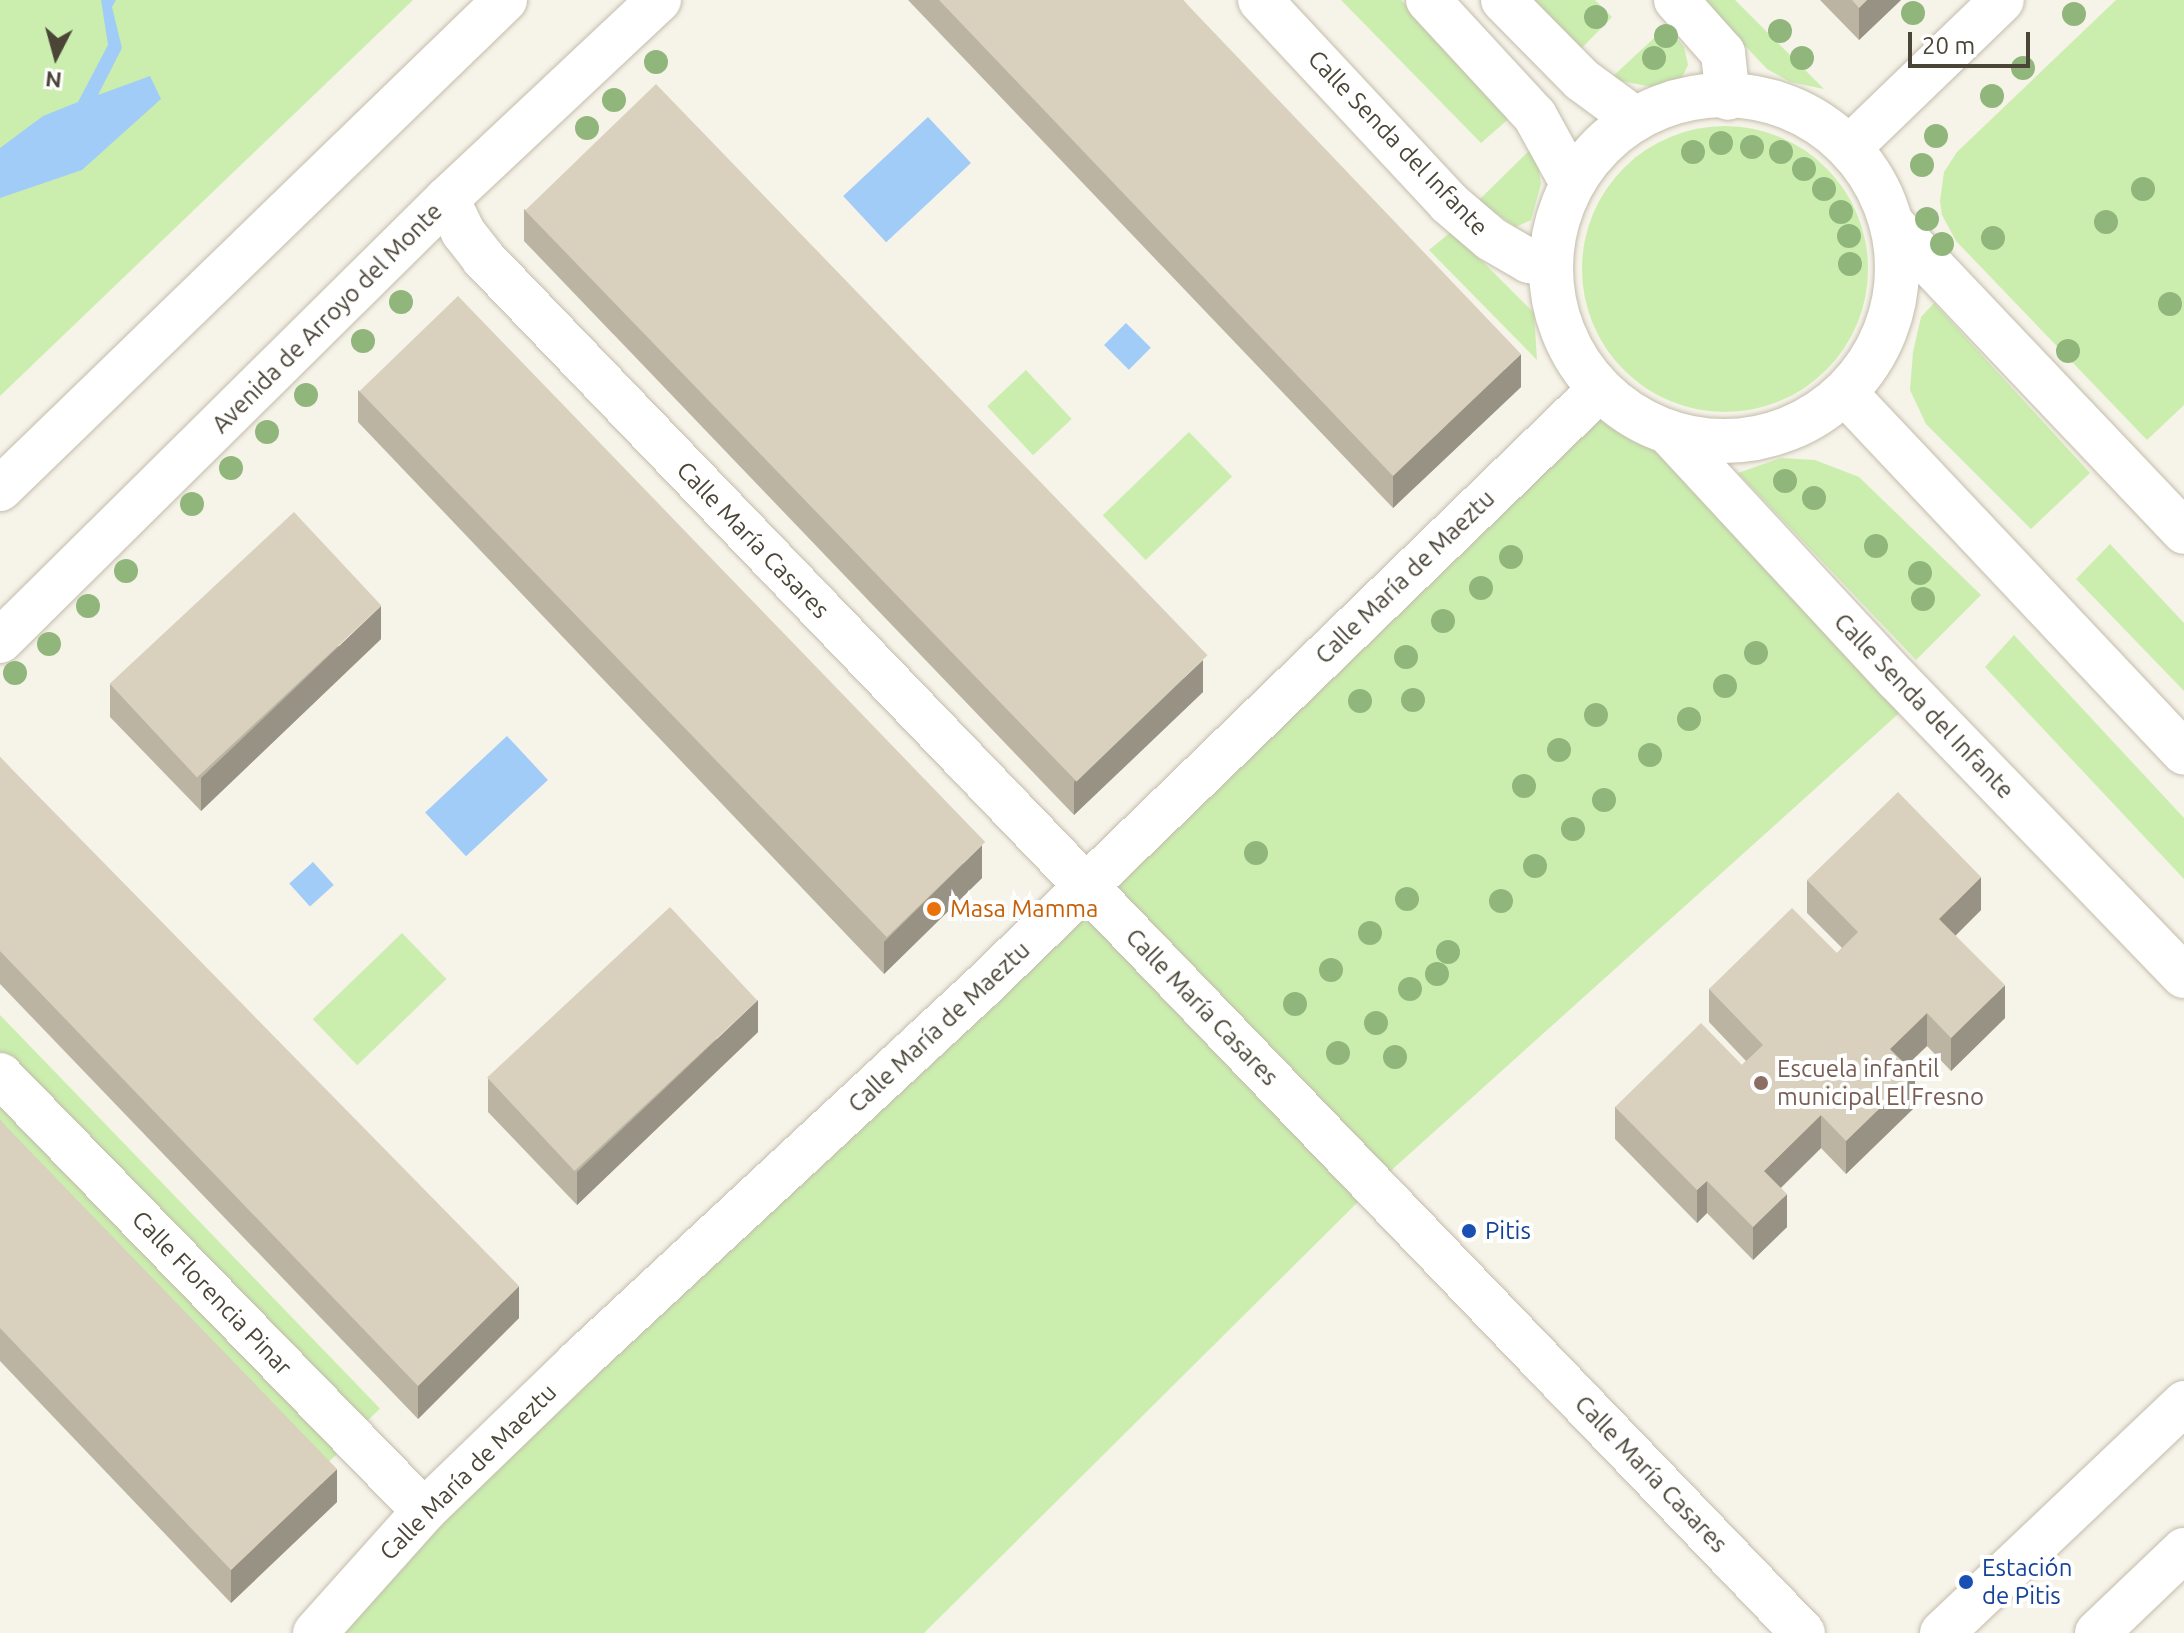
<!DOCTYPE html>
<html>
<head>
<meta charset="utf-8">
<style>
	body { margin:0 }
	#map { position:relative; width:2184px; height:1633px; overflow:hidden; background:#f6f3e9; font-family:Ubuntu,sans-serif }
	div>[style] { position:absolute }
	[style*='--x'] { left:calc(var(--x)*1px); top:calc(var(--y)*1px); width:calc(var(--w)*1px); rotate:calc(var(--a)*1deg) }
	.green>* { inset:0; background:#cbeeaf; transform-origin:0 0 }
	.round { border-radius:50% }
	.water>* { inset:0; background:#a1ccf7; transform-origin:0 0 }
	.roads { filter:drop-shadow(0 0 2px #c3bdab) drop-shadow(0 0 2px #c3bdab) }
	.minor>* { height:44px; margin:-22px; padding:0 22px; transform-origin:22px; border-radius:22px; background:#fff }
	.minor>.ring { margin:-22px; padding:0; box-sizing:content-box; background:none; border:44px solid #fff; border-radius:50% }
	.trees>* { width:24px; height:24px; margin:-12px; border-radius:50%; background:#91b67c }
	.wall>* { inset:0; background:#bbb4a3 }
	.shaded-wall>* { inset:0; background:#989284 }
	.building>* { inset:0; background:#d9d1bd; transform-origin:0 0 }
	.dots>* { width:22px; height:22px; translate:-50% -50%; box-sizing:border-box; border:4px solid #fff; border-radius:50% }
	span { translate:-50% -50%; white-space:nowrap; text-align:center; line-height:1.15; -webkit-text-stroke:8px #fff; paint-order:stroke }
	.street-label { font-size:24px; color:#4b4537 }
	.food-label { font-size:24px; color:#c56008 }
	.left { translate:0 -50%; text-align:left }
	.education-label { font-size:24px; color:#785e54 }
	.transit-label { font-size:24px; color:#164399 }
	.north { position:absolute; left:16px; top:16px; width:80px; height:80px; -webkit-text-stroke:6px #fff; paint-order:stroke; rotate:186deg; font-size:22px; font-weight:700; line-height:32px; text-align:center; color:#4b4537 }
	.north::after { content:''; display:block; margin:auto; width:28px; height:36px; background:#4b4537; clip-path:polygon(50% 0,100% 100%,50% 72%,0 100%) }
	.scale { position:absolute; left:1908px; top:32px; width:122px; height:36px; box-sizing:border-box; border:4px solid #4b4537; border-top:0; padding-left:10px; font-size:24px; line-height:28px; white-space:nowrap; color:#4b4537; -webkit-text-stroke:6px #fff; paint-order:stroke }
</style>
</head>
<body>
<div id="map">
	<div class="green">
		<div style="clip-path:polygon(0 0,413px 0,0 396px)"></div>
		<div style="clip-path:polygon(1341px 0,1401px 0,1513px 115px,1481px 143px)"></div>
		<div style="clip-path:polygon(1530px 0,1595px 0,1612px 17px,1579px 51px)"></div>
		<div style="clip-path:polygon(1702px 0,1735px 0,1824px 89px,1790px 82px,1767px 69px)"></div>
		<div style="clip-path:polygon(2116px 0,2184px 0,2184px 405px,2147px 440px,1956px 241px,1942px 215px,1940px 201px,1944px 172px,1957px 152px)"></div>
		<div style="clip-path:polygon(1667px 26px,1684px 47px,1688px 65px,1680px 82px,1653px 87px,1610px 79px)"></div>
		<div class="round" style="left:1582px;top:126px;width:286px;height:286px"></div>
		<div style="clip-path:polygon(1535px 145px,1541px 184px,1531px 220px,1516px 227px,1478px 201px)"></div>
		<div style="clip-path:polygon(1452px 231px,1534px 313px,1537px 360px,1429px 250px)"></div>
		<div style="clip-path:polygon(1934px 303px,2090px 473px,2031px 529px,1926px 424px,1910px 390px,1913px 352px,1921px 317px)"></div>
		<div style="left:1026px;top:370px;width:67px;height:53px;rotate:47deg"></div>
		<div style="clip-path:polygon(1600px 389px,1631px 415px,1668px 432px,1916px 698px,1375px 1185px,924px 1633px,315px 1633px)"></div>
		<div style="left:1189px;top:432px;width:62px;height:120px;rotate:46deg"></div>
		<div style="clip-path:polygon(1781px 458px,1815px 460px,1859px 477px,1981px 595px,1916px 660px,1738px 473px)"></div>
		<div style="clip-path:polygon(2110px 544px,2184px 623px,2184px 691px,2076px 579px)"></div>
		<div style="clip-path:polygon(2014px 635px,2184px 818px,2184px 879px,1985px 667px)"></div>
		<div style="left:402px;top:933px;width:64px;height:124px;rotate:46deg"></div>
		<div style="left:0;top:1015px;width:547px;height:33px;rotate:46deg"></div>
		<div style="left:0;top:1094px;width:493px;height:29px;rotate:46deg"></div>
	</div>
	<div class="water">
		<div style="clip-path:polygon(101px 0,116px 0,112px 7px,122px 48px,98px 95px,150px 76px,161px 99px,82px 170px,0 198px,0 148px,43px 116px,78px 102px,108px 45px)"></div>
		<div style="left:928px;top:117px;width:63px;height:116px;rotate:47deg"></div>
		<div style="left:1126px;top:323px;width:35px;height:31px;rotate:45deg"></div>
		<div style="left:507px;top:736px;width:60px;height:112px;rotate:47deg"></div>
		<div style="left:313px;top:862px;width:31px;height:32px;rotate:48deg"></div>
	</div>
	<div class="roads">
		<div class="minor">
			<div style="--x:1260;--y:0;--w:277;--a:47"></div>
			<div style="--x:1449;--y:203;--w:55;--a:40.6"></div>
			<div style="--x:1491;--y:239;--w:44;--a:30.1"></div>
			<div style="--x:1529;--y:261;--w:21;--a:11"></div>
			<div style="--x:1428;--y:0;--w:158;--a:47.3"></div>
			<div style="--x:1535;--y:116;--w:77;--a:61.1"></div>
			<div style="--x:1503;--y:0;--w:112;--a:45.4"></div>
			<div style="--x:1582;--y:80;--w:66;--a:36.3"></div>
			<div style="--x:1676;--y:0;--w:71;--a:48.4"></div>
			<div style="--x:1723;--y:53;--w:45;--a:83.7"></div>
			<div class="ring" style="left:1551px;top:95px;width:302px;height:302px"></div>
			<div style="--x:1850;--y:147;--w:211;--a:-44"></div>
			<div style="--x:447;--y:199;--w:37;--a:64"></div>
			<div style="--x:463;--y:232;--w:33;--a:52"></div>
			<div style="--x:483;--y:258;--w:1906;--a:46.17"></div>
			<div style="--x:1893;--y:225;--w:423;--a:46.5"></div>
			<div style="--x:1845;--y:393;--w:494;--a:46.7"></div>
			<div style="--x:1668;--y:432;--w:337;--a:47.2"></div>
			<div style="--x:1897;--y:679;--w:413;--a:46"></div>
			<div style="--x:0;--y:489;--w:703;--a:-44.08"></div>
			<div style="--x:0;--y:641;--w:629;--a:-44.68"></div>
			<div style="--x:447;--y:199;--w:291;--a:-43.2"></div>
			<div style="--x:0;--y:1075;--w:608;--a:45.8"></div>
			<div style="--x:315;--y:1633;--w:164;--a:-48.2"></div>
			<div style="--x:424;--y:1511;--w:213;--a:-44"></div>
			<div style="--x:577;--y:1363;--w:551;--a:-42.87"></div>
			<div style="--x:981;--y:988;--w:861;--a:-44.06"></div>
			<div style="--x:1942;--y:1633;--w:334;--a:-43.5"></div>
			<div style="--x:2097;--y:1633;--w:120;--a:-43.7"></div>
		</div>
	</div>
	<div class="trees">
		<div style="left:1913px;top:13px"></div>
		<div style="left:2074px;top:14px"></div>
		<div style="left:1596px;top:17px"></div>
		<div style="left:1780px;top:31px"></div>
		<div style="left:1666px;top:36px"></div>
		<div style="left:1654px;top:58px"></div>
		<div style="left:1802px;top:58px"></div>
		<div style="left:656px;top:62px"></div>
		<div style="left:2023px;top:68px"></div>
		<div style="left:1992px;top:96px"></div>
		<div style="left:614px;top:100px"></div>
		<div style="left:587px;top:128px"></div>
		<div style="left:1936px;top:136px"></div>
		<div style="left:1721px;top:143px"></div>
		<div style="left:1752px;top:147px"></div>
		<div style="left:1693px;top:152px"></div>
		<div style="left:1781px;top:152px"></div>
		<div style="left:1922px;top:165px"></div>
		<div style="left:1804px;top:169px"></div>
		<div style="left:1824px;top:189px"></div>
		<div style="left:2143px;top:189px"></div>
		<div style="left:1841px;top:212px"></div>
		<div style="left:1927px;top:219px"></div>
		<div style="left:2106px;top:222px"></div>
		<div style="left:1849px;top:236px"></div>
		<div style="left:1993px;top:238px"></div>
		<div style="left:1942px;top:244px"></div>
		<div style="left:1850px;top:264px"></div>
		<div style="left:401px;top:302px"></div>
		<div style="left:2170px;top:304px"></div>
		<div style="left:363px;top:341px"></div>
		<div style="left:2068px;top:351px"></div>
		<div style="left:306px;top:395px"></div>
		<div style="left:267px;top:432px"></div>
		<div style="left:231px;top:468px"></div>
		<div style="left:1785px;top:481px"></div>
		<div style="left:1814px;top:498px"></div>
		<div style="left:192px;top:504px"></div>
		<div style="left:1876px;top:546px"></div>
		<div style="left:1511px;top:557px"></div>
		<div style="left:126px;top:571px"></div>
		<div style="left:1920px;top:573px"></div>
		<div style="left:1481px;top:588px"></div>
		<div style="left:1923px;top:599px"></div>
		<div style="left:88px;top:606px"></div>
		<div style="left:1443px;top:621px"></div>
		<div style="left:49px;top:644px"></div>
		<div style="left:1756px;top:653px"></div>
		<div style="left:1406px;top:657px"></div>
		<div style="left:15px;top:673px"></div>
		<div style="left:1725px;top:686px"></div>
		<div style="left:1413px;top:700px"></div>
		<div style="left:1360px;top:701px"></div>
		<div style="left:1596px;top:715px"></div>
		<div style="left:1689px;top:719px"></div>
		<div style="left:1559px;top:750px"></div>
		<div style="left:1650px;top:755px"></div>
		<div style="left:1524px;top:786px"></div>
		<div style="left:1604px;top:800px"></div>
		<div style="left:1573px;top:829px"></div>
		<div style="left:1256px;top:853px"></div>
		<div style="left:1535px;top:866px"></div>
		<div style="left:1407px;top:899px"></div>
		<div style="left:1501px;top:901px"></div>
		<div style="left:1370px;top:933px"></div>
		<div style="left:1448px;top:952px"></div>
		<div style="left:1331px;top:970px"></div>
		<div style="left:1437px;top:974px"></div>
		<div style="left:1410px;top:989px"></div>
		<div style="left:1295px;top:1004px"></div>
		<div style="left:1376px;top:1023px"></div>
		<div style="left:1338px;top:1053px"></div>
		<div style="left:1395px;top:1057px"></div>
	</div>
	<div class="wall">
		<div style="clip-path:polygon(908px 0,1183px 0,1521px 387px,1393px 508px)"></div>
		<div style="clip-path:polygon(1820px 0,1901px 0,1859px 40px)"></div>
		<div style="clip-path:polygon(524px 209px,1203px 692px,1074px 815px,524px 241px)"></div>
		<div style="clip-path:polygon(358px 390px,982px 878px,884px 974px,358px 422px)"></div>
		<div style="clip-path:polygon(381px 639px,201px 811px,110px 717px,110px 684px)"></div>
		<div style="clip-path:polygon(0 757px,519px 1318px,418px 1419px,0 984px)"></div>
		<div style="clip-path:polygon(1807px 880px,1981px 910px,1955px 936px,2005px 1018px,1951px 1071px,1927px 1046px,1907px 1065px,1915px 1107px,1846px 1174px,1821px 1148px,1781px 1188px,1787px 1227px,1753px 1260px,1707px 1213px,1697px 1223px,1615px 1139px,1615px 1107px,1742px 1065px,1746px 1061px,1709px 1022px,1709px 989px,1837px 953px,1842px 948px,1807px 913px)"></div>
		<div style="clip-path:polygon(758px 1032px,577px 1205px,488px 1112px,488px 1079px)"></div>
		<div style="clip-path:polygon(0 1120px,337px 1502px,231px 1603px,0 1361px)"></div>
	</div>
	<div class="shaded-wall">
		<div style="clip-path:polygon(1867px 0,1901px 0,1859px 40px,1859px 8px)"></div>
		<div style="clip-path:polygon(1521px 354px,1521px 387px,1393px 508px,1393px 476px)"></div>
		<div style="clip-path:polygon(381px 606px,381px 639px,201px 811px,201px 778px)"></div>
		<div style="clip-path:polygon(1203px 660px,1203px 692px,1074px 815px,1074px 782px)"></div>
		<div style="clip-path:polygon(982px 845px,982px 878px,884px 974px,884px 942px)"></div>
		<div style="clip-path:polygon(1981px 877px,1981px 910px,1939px 952px,1939px 919px)"></div>
		<div style="clip-path:polygon(2005px 985px,2005px 1018px,1951px 1071px,1951px 1038px)"></div>
		<div style="clip-path:polygon(758px 1000px,758px 1032px,577px 1205px,577px 1172px)"></div>
		<div style="clip-path:polygon(1927px 1013px,1927px 1046px,1890px 1081px,1890px 1049px)"></div>
		<div style="clip-path:polygon(1915px 1074px,1915px 1107px,1846px 1174px,1846px 1141px)"></div>
		<div style="clip-path:polygon(1821px 1115px,1821px 1148px,1764px 1204px,1764px 1171px)"></div>
		<div style="clip-path:polygon(1707px 1181px,1707px 1213px,1697px 1223px,1697px 1190px)"></div>
		<div style="clip-path:polygon(1787px 1194px,1787px 1227px,1753px 1260px,1753px 1227px)"></div>
		<div style="clip-path:polygon(519px 1286px,519px 1318px,418px 1419px,418px 1386px)"></div>
		<div style="clip-path:polygon(337px 1469px,337px 1502px,231px 1603px,231px 1570px)"></div>
	</div>
	<div class="building">
		<div style="clip-path:polygon(939px 0,1183px 0,1521px 354px,1393px 476px)"></div>
		<div style="clip-path:polygon(1852px 0,1867px 0,1859px 8px)"></div>
		<div style="left:656px;top:84px;width:794px;height:182px;rotate:46deg"></div>
		<div style="left:458px;top:296px;width:759px;height:137px;rotate:46deg"></div>
		<div style="left:294px;top:512px;width:128px;height:252px;rotate:47deg"></div>
		<div style="clip-path:polygon(0 757px,519px 1286px,418px 1386px,0 951px)"></div>
		<div style="clip-path:polygon(1898px 792px,1981px 877px,1939px 919px,2005px 985px,1951px 1038px,1927px 1013px,1890px 1049px,1915px 1074px,1846px 1141px,1821px 1115px,1764px 1171px,1787px 1194px,1753px 1227px,1707px 1181px,1697px 1190px,1615px 1107px,1701px 1023px,1742px 1065px,1763px 1045px,1709px 989px,1792px 908px,1837px 953px,1858px 932px,1807px 880px)"></div>
		<div style="left:670px;top:907px;width:128px;height:250px;rotate:47deg"></div>
		<div style="clip-path:polygon(0 1120px,337px 1469px,231px 1570px,0 1328px)"></div>
	</div>
	<div class="dots">
		<div style="left:934px;top:909px;background:#e8710a"></div>
		<div style="left:1761px;top:1083px;background:#8d6e63"></div>
		<div style="left:1469px;top:1231px;background:#1a4fb4"></div>
		<div style="left:1966px;top:1582px;background:#1a4fb4"></div>
	</div>
	<div class="street-label">
		<span style="left:1398px;top:143px;rotate:46deg">Calle Senda del Infante</span>
		<span style="left:327px;top:318px;rotate:-45deg">Avenida de Arroyo del Monte</span>
		<span style="left:753px;top:540px;rotate:46deg">Calle María Casares</span>
		<span style="left:1405px;top:577px;rotate:-44deg">Calle María de Maeztu</span>
		<span style="left:1924px;top:706px;rotate:46deg">Calle Senda del Infante</span>
		<span style="left:1202px;top:1007px;rotate:46deg">Calle María Casares</span>
		<span style="left:939px;top:1027px;rotate:-43deg">Calle María de Maeztu</span>
		<span style="left:212px;top:1293px;rotate:46deg">Calle Florencia Pinar</span>
		<span style="left:468px;top:1472px;rotate:-45deg">Calle María de Maeztu</span>
		<span style="left:1651px;top:1474px;rotate:46deg">Calle María Casares</span>
	</div>
	<div class="food-label">
		<span class="left" style="left:950px;top:909px">Masa Mamma</span>
	</div>
	<div class="education-label">
		<span class="left" style="left:1777px;top:1083px">Escuela infantil<br>municipal El Fresno</span>
	</div>
	<div class="transit-label">
		<span class="left" style="left:1485px;top:1231px">Pitis</span>
		<span class="left" style="left:1982px;top:1582px">Estación<br>de Pitis</span>
	</div>
	<div class="north">N</div>
	<div class="scale">20 m</div>
</div>
</body>
</html>
